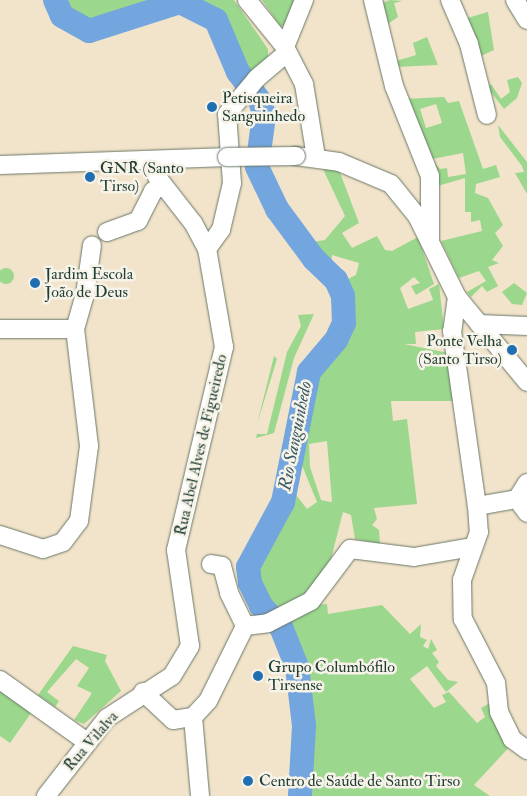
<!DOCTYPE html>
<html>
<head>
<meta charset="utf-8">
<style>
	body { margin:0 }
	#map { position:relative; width:527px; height:796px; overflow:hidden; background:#f2e4ca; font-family:"IM FELL Double Pica",serif }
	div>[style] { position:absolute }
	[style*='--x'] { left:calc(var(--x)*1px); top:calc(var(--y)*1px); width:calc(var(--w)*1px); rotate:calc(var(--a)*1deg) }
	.green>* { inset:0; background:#9bd78c }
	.round { border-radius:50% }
	.river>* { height:24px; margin:-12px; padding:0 12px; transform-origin:12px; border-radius:12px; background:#73a5df }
	.roads { filter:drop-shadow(0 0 1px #697768) drop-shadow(0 0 1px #697768) }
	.minor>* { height:18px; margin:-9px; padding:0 9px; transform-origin:9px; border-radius:9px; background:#fff }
	.bridges { filter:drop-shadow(0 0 1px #697768) drop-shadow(0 0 1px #697768) }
	.minor-bridge>* { height:18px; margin:-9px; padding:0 9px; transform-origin:9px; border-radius:9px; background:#fff }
	.dots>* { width:14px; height:14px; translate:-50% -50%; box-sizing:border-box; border:2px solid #f7f3e8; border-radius:50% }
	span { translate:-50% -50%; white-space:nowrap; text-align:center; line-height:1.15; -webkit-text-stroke:5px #f7f3e8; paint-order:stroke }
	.poi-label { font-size:16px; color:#1f3d34 }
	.left { translate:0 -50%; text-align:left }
	.right { translate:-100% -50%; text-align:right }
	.street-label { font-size:16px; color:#1f3d34 }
	.water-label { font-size:18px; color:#385c67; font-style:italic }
</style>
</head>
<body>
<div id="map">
	<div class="green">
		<div style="clip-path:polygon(60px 0,146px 0,107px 24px,92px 24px,76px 18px)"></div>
		<div style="clip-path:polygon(192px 0,234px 0,268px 49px,268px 57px,248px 74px,225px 21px,210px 7px)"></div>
		<div style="clip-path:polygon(262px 0,295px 0,285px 26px,280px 26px)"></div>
		<div style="clip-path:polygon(390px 0,403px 1px,394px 3px,398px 17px,385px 26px,388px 22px,382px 3px)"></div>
		<div style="clip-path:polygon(488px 12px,494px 50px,481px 56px,464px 19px)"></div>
		<div style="clip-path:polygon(427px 37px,438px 65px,394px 67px,393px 62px,416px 55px,413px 43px)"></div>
		<div style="clip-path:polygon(518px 77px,522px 83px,517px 98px,504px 109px,487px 87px,491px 84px,501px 99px,510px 92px,507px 80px)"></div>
		<div style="clip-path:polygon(evenodd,444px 97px,448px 103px,459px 101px,483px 169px,496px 165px,500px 177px,476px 184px,475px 193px,488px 198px,503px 225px,495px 233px,503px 246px,492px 260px,499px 263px,488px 267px,498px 286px,487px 292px,482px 286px,471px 297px,467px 292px,486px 281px,479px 271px,459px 278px,441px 241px,482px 231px,480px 220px,471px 222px,471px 212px,465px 212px,465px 178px,434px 187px,432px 160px,440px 169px,447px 168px,448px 177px,466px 174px,463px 153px,427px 160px,404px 99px,444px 97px,436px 104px,442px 123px,426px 128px,420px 109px,436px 104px)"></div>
		<div style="clip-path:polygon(498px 125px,527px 162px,527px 194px,515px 173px,524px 172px,522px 166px,500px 137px)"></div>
		<div style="clip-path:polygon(evenodd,323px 169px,339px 170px,359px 223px,342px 233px,352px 248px,377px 236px,385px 250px,392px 251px,418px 237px,434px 284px,416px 295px,411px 286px,420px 283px,414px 277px,400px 288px,408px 309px,433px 300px,429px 289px,439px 284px,444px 329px,415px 332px,416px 344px,404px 344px,448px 353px,456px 401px,391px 401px,393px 421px,407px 419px,417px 504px,374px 508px,377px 519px,372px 525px,379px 530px,380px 544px,355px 539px,351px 515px,343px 512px,331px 559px,311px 592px,272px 614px,254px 584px,252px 567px,292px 484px,312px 372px,331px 352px,348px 320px,344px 281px,356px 275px,359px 263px,332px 255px,331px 267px,307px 243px,325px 240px,345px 216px,323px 169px,327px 441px,332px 502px,331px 502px,321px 500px,310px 467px,309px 444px,327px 441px,323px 169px,299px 458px,317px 502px,307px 509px,293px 491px,299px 458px)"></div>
		<div class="round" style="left:-2px;top:268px;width:16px;height:16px"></div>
		<div style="clip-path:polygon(514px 283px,527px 293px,522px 305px,512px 304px,502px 292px)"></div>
		<div style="clip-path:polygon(314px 314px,294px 358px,274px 433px,256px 438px,257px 434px,267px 434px,287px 352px,301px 326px,298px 315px)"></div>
		<div style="clip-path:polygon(274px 356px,277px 359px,257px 424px)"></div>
		<div style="clip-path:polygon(327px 604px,328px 614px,382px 605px,410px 634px,421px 624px,420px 637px,427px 640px,423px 646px,428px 649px,431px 639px,437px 650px,432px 653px,439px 662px,436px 666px,448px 680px,458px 682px,446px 692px,427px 666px,410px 679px,434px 708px,446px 702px,442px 695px,449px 692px,477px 723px,485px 717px,481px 708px,492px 702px,512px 744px,474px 785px,490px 796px,304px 796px,307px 726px,299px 666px,280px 622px,315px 605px)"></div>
		<div style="clip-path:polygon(73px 646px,107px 655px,105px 661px,121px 691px,84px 724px,74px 720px,92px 693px,77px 686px,89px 668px,76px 659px,47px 692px,59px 701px,55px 707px,38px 695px)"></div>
		<div style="clip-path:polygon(0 691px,31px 713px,10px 743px,0 736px)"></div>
	</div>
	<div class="river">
		<div style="--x:55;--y:0;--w:17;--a:66"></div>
		<div style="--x:62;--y:16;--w:31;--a:29"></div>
		<div style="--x:89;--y:31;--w:96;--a:-17.7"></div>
		<div style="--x:180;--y:2;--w:40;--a:26.6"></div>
		<div style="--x:216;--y:20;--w:56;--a:67.1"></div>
		<div style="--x:238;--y:72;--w:39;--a:53"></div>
		<div style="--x:261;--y:103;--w:13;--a:77"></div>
		<div style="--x:264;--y:116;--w:51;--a:97.8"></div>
		<div style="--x:257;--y:167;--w:47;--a:64.5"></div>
		<div style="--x:277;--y:209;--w:62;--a:53.5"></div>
		<div style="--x:314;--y:259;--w:30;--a:44"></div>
		<div style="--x:336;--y:280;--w:17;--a:66"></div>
		<div style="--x:343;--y:296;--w:27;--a:88"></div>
		<div style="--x:344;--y:323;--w:19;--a:115"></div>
		<div style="--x:336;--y:340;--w:42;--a:130.2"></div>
		<div style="--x:309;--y:372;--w:133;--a:101.3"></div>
		<div style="--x:283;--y:502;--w:74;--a:118.3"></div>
		<div style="--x:248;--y:567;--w:16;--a:83"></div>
		<div style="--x:250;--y:583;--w:25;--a:64"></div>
		<div style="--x:261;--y:606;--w:29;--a:46"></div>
		<div style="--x:281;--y:627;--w:43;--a:68.2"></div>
		<div style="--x:297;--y:667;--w:59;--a:83.2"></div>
		<div style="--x:304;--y:726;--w:70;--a:93.3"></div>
	</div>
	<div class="roads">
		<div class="minor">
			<div style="--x:247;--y:0;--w:60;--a:51"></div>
			<div style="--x:285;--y:47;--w:42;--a:62.8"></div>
			<div style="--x:304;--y:84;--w:74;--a:80.7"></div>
			<div style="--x:373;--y:0;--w:89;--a:76.3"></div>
			<div style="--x:394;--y:86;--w:97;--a:68.2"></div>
			<div style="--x:430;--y:176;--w:64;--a:90"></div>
			<div style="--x:450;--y:0;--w:48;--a:66.6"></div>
			<div style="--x:469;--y:44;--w:73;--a:75.8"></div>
			<div style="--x:515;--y:0;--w:23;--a:59"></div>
			<div style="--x:285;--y:47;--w:51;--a:-68"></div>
			<div style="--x:296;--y:156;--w:43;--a:7.9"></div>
			<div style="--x:339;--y:162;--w:56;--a:22.9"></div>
			<div style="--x:391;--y:184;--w:41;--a:50.9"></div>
			<div style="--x:417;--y:216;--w:90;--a:63.7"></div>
			<div style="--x:457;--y:297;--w:110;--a:50.5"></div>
			<div style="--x:0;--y:165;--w:227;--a:-2"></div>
			<div style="--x:107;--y:232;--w:33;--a:-20"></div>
			<div style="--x:138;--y:221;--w:34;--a:-63"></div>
			<div style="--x:153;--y:191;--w:11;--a:-27"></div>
			<div style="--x:207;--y:249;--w:24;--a:-54"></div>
			<div style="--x:221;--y:230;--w:48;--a:-76.8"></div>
			<div style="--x:232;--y:183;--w:69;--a:-94.1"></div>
			<div style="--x:227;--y:114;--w:47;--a:-50.2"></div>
			<div style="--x:257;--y:78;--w:39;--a:-40"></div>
			<div style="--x:457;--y:297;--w:34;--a:98"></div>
			<div style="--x:452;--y:331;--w:177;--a:81.9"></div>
			<div style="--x:479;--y:324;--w:48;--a:2.4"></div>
			<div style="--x:0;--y:329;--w:75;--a:0"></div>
			<div style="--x:527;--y:483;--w:19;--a:122"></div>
			<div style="--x:517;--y:499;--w:41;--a:170.1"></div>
			<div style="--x:477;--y:506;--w:26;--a:86"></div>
			<div style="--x:479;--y:532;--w:51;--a:109.5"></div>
			<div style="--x:462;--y:580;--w:39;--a:89"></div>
			<div style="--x:463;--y:619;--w:72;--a:62.7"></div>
			<div style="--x:496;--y:683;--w:29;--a:84"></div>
			<div style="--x:499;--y:712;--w:30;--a:64"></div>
			<div style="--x:512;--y:739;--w:19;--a:36"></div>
			<div style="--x:517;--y:499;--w:17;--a:54"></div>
			<div style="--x:0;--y:535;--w:45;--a:18"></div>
			<div style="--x:43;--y:549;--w:21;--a:-19"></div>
			<div style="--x:63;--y:542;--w:26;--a:-53"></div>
			<div style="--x:79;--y:521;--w:76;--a:-82.4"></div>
			<div style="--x:89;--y:446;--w:118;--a:-96.8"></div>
			<div style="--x:75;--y:329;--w:35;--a:-74"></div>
			<div style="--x:85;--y:295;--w:50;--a:-82"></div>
			<div style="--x:211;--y:564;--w:11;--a:10"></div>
			<div style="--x:222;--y:566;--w:28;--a:75"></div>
			<div style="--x:229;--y:593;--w:37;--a:64"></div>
			<div style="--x:245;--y:626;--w:23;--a:-7"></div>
			<div style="--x:268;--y:623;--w:48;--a:-27.1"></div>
			<div style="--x:311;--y:601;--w:65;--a:-53.1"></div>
			<div style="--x:350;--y:549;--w:64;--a:7.1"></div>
			<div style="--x:414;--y:557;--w:60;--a:-9.6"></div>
			<div style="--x:0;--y:680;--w:107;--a:35.5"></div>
			<div style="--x:143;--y:692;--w:41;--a:43"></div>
			<div style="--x:173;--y:720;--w:20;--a:-9"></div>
			<div style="--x:193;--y:717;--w:79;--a:84.9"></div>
			<div style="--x:193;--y:717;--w:22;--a:-47"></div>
			<div style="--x:208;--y:701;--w:84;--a:-63.7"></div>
			<div style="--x:46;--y:796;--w:99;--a:-52"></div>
			<div style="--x:107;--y:718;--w:77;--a:-32.9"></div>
			<div style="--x:172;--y:676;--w:35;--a:-59"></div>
			<div style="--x:190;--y:646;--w:97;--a:-98.3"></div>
			<div style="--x:176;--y:550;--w:209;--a:-76.7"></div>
			<div style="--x:224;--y:347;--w:99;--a:-99.8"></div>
			<div style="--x:207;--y:249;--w:30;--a:-118"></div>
			<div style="--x:193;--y:223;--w:58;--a:-128"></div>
			<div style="--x:157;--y:177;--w:15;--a:-90"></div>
		</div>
	</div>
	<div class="bridges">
		<div class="minor-bridge">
			<div style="--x:227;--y:157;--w:69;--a:-0.8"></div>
		</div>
	</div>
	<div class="dots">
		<div style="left:212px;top:107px;background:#1f6fb2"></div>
		<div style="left:90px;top:177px;background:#1f6fb2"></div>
		<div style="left:35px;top:283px;background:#1f6fb2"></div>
		<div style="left:512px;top:350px;background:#1f6fb2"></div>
		<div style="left:258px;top:676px;background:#1f6fb2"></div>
		<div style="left:248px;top:781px;background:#1f6fb2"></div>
	</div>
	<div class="poi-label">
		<span class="left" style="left:222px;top:107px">Petisqueira<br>Sanguinhedo</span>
		<span class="left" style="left:100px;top:177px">GNR (Santo<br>Tirso)</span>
		<span class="left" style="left:45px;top:283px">Jardim Escola<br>João de Deus</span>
		<span class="right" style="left:502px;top:350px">Ponte Velha<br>(Santo Tirso)</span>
		<span class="left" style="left:268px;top:676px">Grupo Columbófilo<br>Tirsense</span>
		<span class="left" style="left:259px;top:781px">Centro de Saúde de Santo Tirso</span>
	</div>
	<div class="street-label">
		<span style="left:201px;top:445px;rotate:-77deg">Rua Abel Alves de Figueiredo</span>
		<span style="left:91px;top:741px;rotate:-49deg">Rua Vilalva</span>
	</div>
	<div class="water-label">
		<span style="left:296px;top:436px;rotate:-79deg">Rio Sanguinhedo</span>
	</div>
</div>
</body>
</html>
